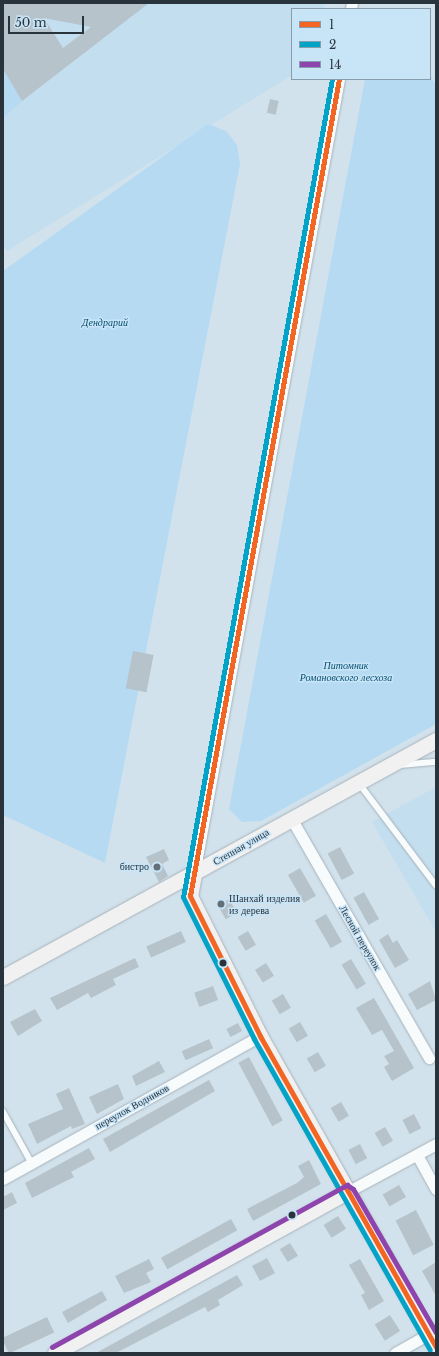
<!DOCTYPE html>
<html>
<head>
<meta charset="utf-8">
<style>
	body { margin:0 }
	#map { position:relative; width:439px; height:1356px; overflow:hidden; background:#d2e2ec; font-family:"Libre Baskerville",serif }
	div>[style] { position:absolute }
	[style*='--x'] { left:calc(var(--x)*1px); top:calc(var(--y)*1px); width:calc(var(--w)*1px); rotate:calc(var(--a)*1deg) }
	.built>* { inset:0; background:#c3deef }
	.green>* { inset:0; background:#b5daf2 }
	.building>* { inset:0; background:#b6c3cb; transform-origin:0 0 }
	.roads { filter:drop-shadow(0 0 1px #a6b2ba) drop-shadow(0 0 1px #a6b2ba) }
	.lane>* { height:5.5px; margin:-2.75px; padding:0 2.75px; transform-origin:2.75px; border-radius:2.75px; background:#f8fbfc }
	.street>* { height:11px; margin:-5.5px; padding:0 5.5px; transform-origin:5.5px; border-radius:5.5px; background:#f8fbfc }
	.secondary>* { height:15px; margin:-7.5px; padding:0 7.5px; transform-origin:7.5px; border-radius:7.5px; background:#f2f1f1 }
	.bus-1>* { height:5px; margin:-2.5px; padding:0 2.5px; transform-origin:2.5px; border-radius:2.5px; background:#f26522 }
	.bus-2>* { height:5px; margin:-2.5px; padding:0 2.5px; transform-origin:2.5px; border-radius:2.5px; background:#02a3c7 }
	.bus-3>* { height:5px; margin:-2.5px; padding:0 2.5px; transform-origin:2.5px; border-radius:2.5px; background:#8e44ad }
	.dots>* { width:11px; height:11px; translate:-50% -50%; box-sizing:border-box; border:2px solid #c8e4f7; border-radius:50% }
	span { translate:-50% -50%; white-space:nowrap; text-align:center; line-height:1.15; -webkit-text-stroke:3px #c8e4f7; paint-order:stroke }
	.park-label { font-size:10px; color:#054e70; font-style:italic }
	.street-label { font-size:10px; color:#28333b }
	.poi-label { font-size:10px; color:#28333b }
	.right { translate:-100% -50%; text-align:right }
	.left { translate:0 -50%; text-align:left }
	.frame { position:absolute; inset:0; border:4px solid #28333b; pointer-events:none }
	.legend { position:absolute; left:291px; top:8px; width:140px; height:72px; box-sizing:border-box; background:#c8e4f7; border:1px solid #889dac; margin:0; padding:5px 7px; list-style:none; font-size:12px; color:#28333b }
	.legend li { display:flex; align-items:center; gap:8px; height:20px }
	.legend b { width:20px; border:1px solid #889dac }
	.scale { position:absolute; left:8px; top:16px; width:76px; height:18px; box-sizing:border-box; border:2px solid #28333b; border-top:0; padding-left:5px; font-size:12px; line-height:14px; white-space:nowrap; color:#28333b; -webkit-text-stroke:3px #c8e4f7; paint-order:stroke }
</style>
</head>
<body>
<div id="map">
	<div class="built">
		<div style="clip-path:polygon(3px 3px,325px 3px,324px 9px,292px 9px,292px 75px,7px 251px,3px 245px,3px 118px,21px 101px,3px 69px)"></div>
		<div style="clip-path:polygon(436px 787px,436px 932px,372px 822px)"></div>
	</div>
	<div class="green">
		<div style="clip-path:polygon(3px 69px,22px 101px,3px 118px)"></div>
		<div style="clip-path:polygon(430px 74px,436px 86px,436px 724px,261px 821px,242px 822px,229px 809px,365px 79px,430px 79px)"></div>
		<div style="clip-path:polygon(208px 124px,226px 131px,237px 145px,240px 164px,105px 863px,3px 815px,3px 271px)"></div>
	</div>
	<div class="building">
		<div style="clip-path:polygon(evenodd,3px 3px,149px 3px,22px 101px,3px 69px,3px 3px,44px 18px,91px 27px,63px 48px,44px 18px)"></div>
		<div style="left:270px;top:99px;width:9px;height:14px;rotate:13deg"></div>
		<div style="left:133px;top:651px;width:21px;height:38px;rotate:11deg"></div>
		<div style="left:340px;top:847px;width:30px;height:14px;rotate:62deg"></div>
		<div style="clip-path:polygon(164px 849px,169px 860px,162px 864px,168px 876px,159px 882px,146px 857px)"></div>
		<div style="left:300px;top:868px;width:32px;height:14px;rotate:60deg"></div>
		<div style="left:364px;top:892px;width:31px;height:12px;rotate:61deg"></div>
		<div style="left:229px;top:899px;width:16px;height:13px;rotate:60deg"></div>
		<div style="left:326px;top:914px;width:32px;height:13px;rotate:60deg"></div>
		<div style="left:181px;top:931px;width:12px;height:38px;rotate:66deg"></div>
		<div style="left:248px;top:931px;width:16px;height:12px;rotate:60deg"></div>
		<div style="clip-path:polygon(388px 934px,393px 943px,397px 940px,409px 960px,395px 968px,379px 940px)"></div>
		<div style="clip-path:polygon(135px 958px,139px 967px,113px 979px,116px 985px,91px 998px,88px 993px,57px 1010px,50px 998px)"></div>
		<div style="left:351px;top:959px;width:29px;height:11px;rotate:59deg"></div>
		<div style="left:266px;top:963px;width:15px;height:13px;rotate:58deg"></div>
		<div style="clip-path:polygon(430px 981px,436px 1000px,417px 1010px,408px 994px)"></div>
		<div style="left:213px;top:986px;width:15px;height:20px;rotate:70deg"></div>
		<div style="left:283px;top:994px;width:16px;height:13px;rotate:60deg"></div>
		<div style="clip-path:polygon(374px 998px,414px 1068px,392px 1081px,384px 1067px,389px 1064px,384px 1056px,394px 1051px,382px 1030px,372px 1035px,356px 1008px)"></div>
		<div style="clip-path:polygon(35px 1009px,42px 1021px,18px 1036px,10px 1022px)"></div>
		<div style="left:300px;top:1022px;width:16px;height:13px;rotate:60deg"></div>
		<div style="left:238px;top:1023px;width:9px;height:13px;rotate:63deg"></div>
		<div style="left:209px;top:1039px;width:10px;height:30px;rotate:66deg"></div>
		<div style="left:318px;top:1052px;width:16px;height:13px;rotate:60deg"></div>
		<div style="left:249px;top:1057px;width:72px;height:12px;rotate:62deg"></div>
		<div style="clip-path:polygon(159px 1061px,165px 1072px,136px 1086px,132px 1076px)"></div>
		<div style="clip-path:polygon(209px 1080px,215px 1091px,110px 1152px,103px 1139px)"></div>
		<div style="clip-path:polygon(118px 1084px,124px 1099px,97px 1114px,89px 1097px)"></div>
		<div style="clip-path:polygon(69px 1088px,85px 1124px,72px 1129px,71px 1126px,37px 1144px,28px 1124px,63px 1109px,56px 1094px)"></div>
		<div style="left:341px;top:1102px;width:16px;height:12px;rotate:60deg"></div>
		<div style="left:414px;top:1114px;width:16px;height:13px;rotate:63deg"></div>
		<div style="left:385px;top:1127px;width:16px;height:12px;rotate:60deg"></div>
		<div style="left:360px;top:1144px;width:16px;height:13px;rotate:63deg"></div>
		<div style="clip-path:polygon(89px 1148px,95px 1159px,71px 1172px,74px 1177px,32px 1198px,25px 1183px)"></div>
		<div style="clip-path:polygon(309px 1160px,321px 1184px,253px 1221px,247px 1209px,297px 1183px,304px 1177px,298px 1166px)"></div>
		<div style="left:399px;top:1185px;width:14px;height:19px;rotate:60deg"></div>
		<div style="clip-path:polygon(12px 1192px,17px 1203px,3px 1210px,3px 1197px)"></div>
		<div style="left:416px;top:1210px;width:39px;height:23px;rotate:63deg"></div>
		<div style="left:338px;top:1216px;width:15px;height:17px;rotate:58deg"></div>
		<div style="left:231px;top:1219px;width:13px;height:80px;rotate:61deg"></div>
		<div style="left:290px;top:1243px;width:15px;height:12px;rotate:58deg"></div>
		<div style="left:267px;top:1258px;width:17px;height:17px;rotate:62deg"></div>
		<div style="clip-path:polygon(149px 1259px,154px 1269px,146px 1273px,151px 1282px,124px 1293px,115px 1276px)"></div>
		<div style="clip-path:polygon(360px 1259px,384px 1301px,369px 1310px,361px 1295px,365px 1293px,349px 1265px)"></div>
		<div style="clip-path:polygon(436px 1262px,436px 1296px,422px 1271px)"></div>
		<div style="clip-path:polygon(237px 1275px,243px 1285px,218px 1300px,220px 1305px,208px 1312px,205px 1307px,116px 1353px,96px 1353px)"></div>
		<div style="clip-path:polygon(102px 1291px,107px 1300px,68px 1323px,62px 1312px)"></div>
		<div style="left:390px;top:1315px;width:19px;height:18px;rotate:58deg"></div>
		<div style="left:47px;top:1317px;width:17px;height:50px;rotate:65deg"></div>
	</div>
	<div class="roads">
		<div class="lane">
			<div style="--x:400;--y:765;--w:36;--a:-5"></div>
			<div style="--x:359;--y:783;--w:128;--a:53"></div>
			<div style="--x:3;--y:1111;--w:60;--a:60.9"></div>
		</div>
		<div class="street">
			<div style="--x:351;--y:9;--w:6;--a:-81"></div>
			<div style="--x:291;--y:818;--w:277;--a:60.1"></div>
			<div style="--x:194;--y:874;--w:808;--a:-79.66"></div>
			<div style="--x:417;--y:1155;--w:39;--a:61"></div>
			<div style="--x:3;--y:1179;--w:294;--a:-29.1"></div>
			<div style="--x:347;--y:1192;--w:101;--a:-28.3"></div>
			<div style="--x:395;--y:1353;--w:47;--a:-29.3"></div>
		</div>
		<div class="secondary">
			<div style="--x:194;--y:874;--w:22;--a:100"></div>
			<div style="--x:190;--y:896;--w:157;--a:63.4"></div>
			<div style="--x:260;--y:1036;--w:357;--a:60.5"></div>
			<div style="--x:3;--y:977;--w:494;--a:-28.7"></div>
			<div style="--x:55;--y:1353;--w:333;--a:-28.9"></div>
		</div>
	</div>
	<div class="bus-1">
		<div style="--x:339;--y:79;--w:830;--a:100.34"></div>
		<div style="--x:190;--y:896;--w:157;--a:63.4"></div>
		<div style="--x:260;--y:1036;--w:357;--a:60.5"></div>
	</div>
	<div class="bus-2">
		<div style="--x:332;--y:79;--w:831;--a:100.32"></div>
		<div style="--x:183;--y:897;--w:159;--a:63.4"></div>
		<div style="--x:254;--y:1039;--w:357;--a:60.5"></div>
	</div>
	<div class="bus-3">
		<div style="--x:52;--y:1347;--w:337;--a:-28.8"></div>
		<div style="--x:347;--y:1185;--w:7;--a:34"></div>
		<div style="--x:353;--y:1189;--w:166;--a:60"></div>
	</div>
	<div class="dots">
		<div style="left:157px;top:867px;background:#647079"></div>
		<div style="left:221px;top:904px;background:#647079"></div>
		<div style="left:223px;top:963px;background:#28333b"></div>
		<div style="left:292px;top:1215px;background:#28333b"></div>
	</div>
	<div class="park-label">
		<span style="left:105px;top:323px">Дендрарий</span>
		<span style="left:346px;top:671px">Питомник<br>Романовского лесхоза</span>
	</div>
	<div class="street-label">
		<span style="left:241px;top:847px;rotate:-30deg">Степная улица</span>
		<span style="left:360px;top:938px;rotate:60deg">Лесной переулок</span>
		<span style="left:132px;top:1107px;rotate:-29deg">переулок Водников</span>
	</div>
	<div class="poi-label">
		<span class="right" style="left:149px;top:867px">бистро</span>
		<span class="left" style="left:229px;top:904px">Шанхай изделия<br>из дерева</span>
	</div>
	<div class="frame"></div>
	<ul class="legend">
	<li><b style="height:5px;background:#f26522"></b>1</li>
	<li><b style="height:5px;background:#02a3c7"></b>2</li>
	<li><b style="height:5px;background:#8e44ad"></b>14</li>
	</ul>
	<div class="scale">50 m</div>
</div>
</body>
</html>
